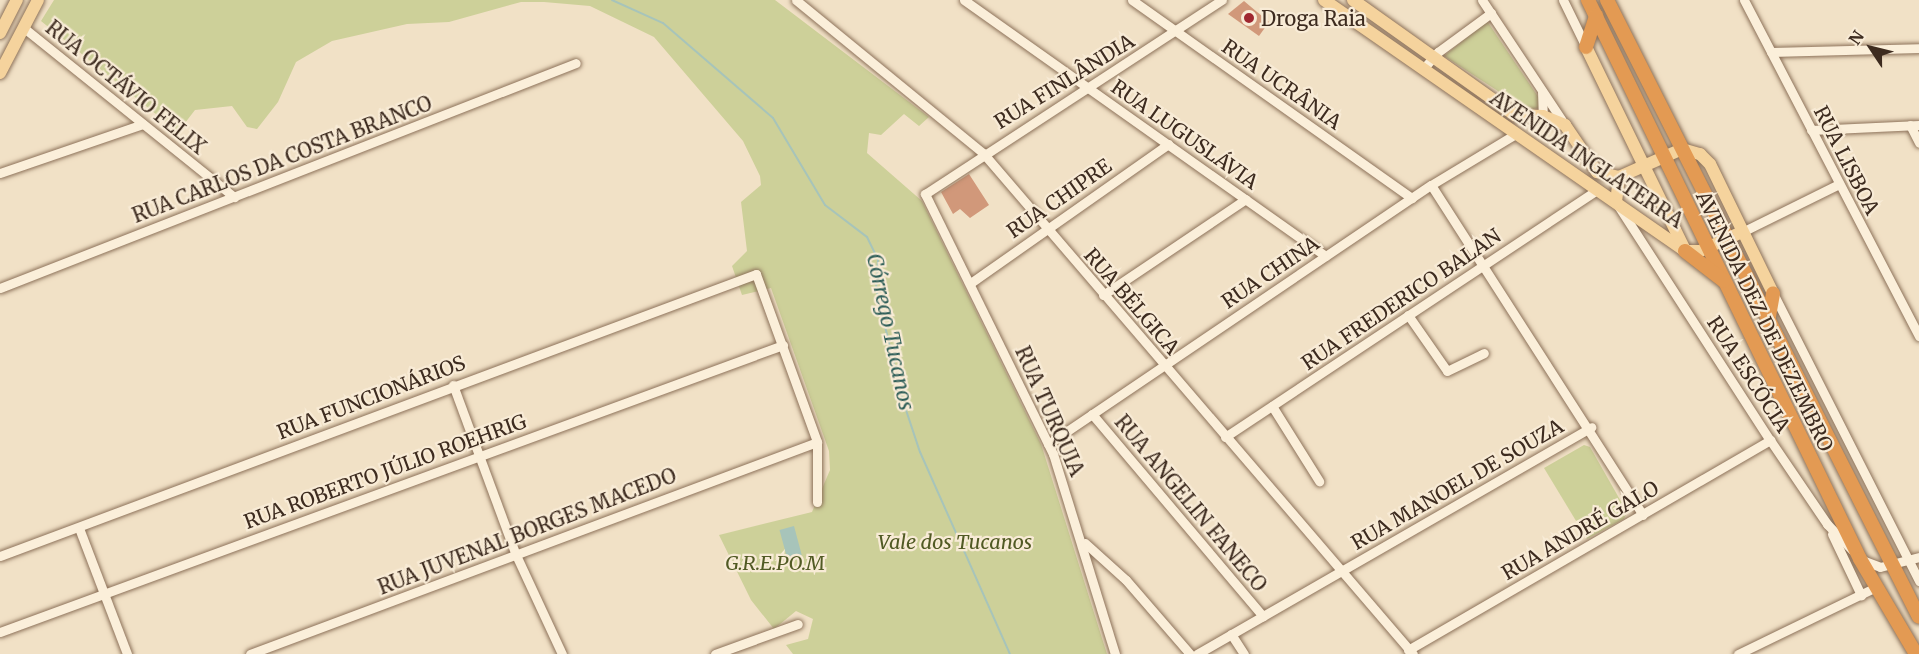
<!DOCTYPE html>
<html>
<head>
<meta charset="utf-8">
<style>
	body { margin:0 }
	#map { position:relative; width:1919px; height:654px; overflow:hidden; background:#f1e1c6; font-family:Merriweather,serif }
	div>[style] { position:absolute }
	[style*='--x'] { left:calc(var(--x)*1px); top:calc(var(--y)*1px); width:calc(var(--w)*1px); rotate:calc(var(--a)*1deg) }
	.green>* { inset:0; background:#cdd099 }
	.water>* { inset:0; background:#a7c4ba; transform-origin:0 0 }
	.stream>* { height:2px; margin:-1px; padding:0 1px; transform-origin:1px; border-radius:1px; background:#a7c4ba }
	.building>* { inset:0; background:#d1987a }
	.roads { filter:drop-shadow(0 0 2px #8d725a) drop-shadow(0 0 2px #8d725a) }
	.minor>* { height:9px; margin:-4.5px; padding:0 4.5px; transform-origin:4.5px; border-radius:4.5px; background:#fbefda }
	.major>* { height:12px; margin:-6px; padding:0 6px; transform-origin:6px; border-radius:6px; background:#f5d39d }
	.highway>* { height:14px; margin:-7px; padding:0 7px; transform-origin:7px; border-radius:7px; background:#e39a53 }
	.dots>* { width:16px; height:16px; translate:-50% -50%; box-sizing:border-box; border:3px solid #f8ebd6; border-radius:50% }
	span { translate:-50% -50%; white-space:nowrap; text-align:center; line-height:1.15; -webkit-text-stroke:4.5px #f8ebd6; paint-order:stroke }
	.poi-label { font-size:20px; color:#3d2b1f }
	.left { translate:0 -50%; text-align:left }
	.street-label { font-size:20px; color:#3d2b1f }
	.park-label { font-size:20px; color:#515a24; font-style:italic }
	.water-label { font-size:21px; color:#2d5d57; font-style:italic }
	.north { position:absolute; left:1841px; top:18px; width:60px; height:60px; -webkit-text-stroke:4px #f8ebd6; paint-order:stroke; rotate:305deg; font-size:16px; font-weight:700; line-height:24px; text-align:center; color:#3d2b1f }
	.north::after { content:''; display:block; margin:auto; width:21px; height:27px; background:#3d2b1f; clip-path:polygon(50% 0,100% 100%,50% 72%,0 100%) }
</style>
</head>
<body>
<div id="map">
	<div class="green">
		<div style="clip-path:polygon(54px 0,775px 0,929px 117px,919px 126px,904px 114px,881px 135px,869px 133px,867px 153px,922px 201px,1041px 444px,1107px 654px,793px 654px,786px 645px,808px 639px,813px 619px,796px 611px,774px 629px,751px 600px,719px 535px,812px 512px,830px 470px,829px 451px,771px 288px,742px 295px,732px 266px,747px 251px,741px 202px,761px 185px,760px 176px,743px 141px,654px 37px,590px 6px,544px 2px,521px 2px,449px 22px,407px 24px,332px 41px,296px 62px,278px 102px,257px 129px,247px 127px,232px 106px,195px 110px,178px 132px,41px 21px)"></div>
		<div style="clip-path:polygon(1487px 21px,1541px 101px,1538px 108px,1527px 110px,1444px 56px)"></div>
		<div style="clip-path:polygon(1584px 445px,1590px 447px,1627px 512px,1624px 519px,1587px 539px,1544px 468px)"></div>
	</div>
	<div class="water">
		<div style="left:794px;top:526px;width:30px;height:15px;rotate:75deg"></div>
	</div>
	<div class="stream">
		<div style="--x:612;--y:0;--w:56;--a:24.3"></div>
		<div style="--x:663;--y:23;--w:145;--a:40.8"></div>
		<div style="--x:773;--y:118;--w:101;--a:59.1"></div>
		<div style="--x:825;--y:205;--w:53;--a:37.3"></div>
		<div style="--x:867;--y:237;--w:25;--a:64"></div>
		<div style="--x:878;--y:260;--w:28;--a:94"></div>
		<div style="--x:876;--y:288;--w:113;--a:76.7"></div>
		<div style="--x:902;--y:398;--w:57;--a:71.6"></div>
		<div style="--x:920;--y:452;--w:221;--a:66"></div>
	</div>
	<div class="building">
		<div style="clip-path:polygon(1244px 1px,1269px 22px,1259px 36px,1228px 14px)"></div>
		<div style="clip-path:polygon(969px 174px,989px 205px,970px 218px,960px 209px,953px 214px,941px 192px)"></div>
	</div>
	<div class="roads">
		<div class="minor">
			<div style="--x:796;--y:0;--w:242;--a:39.3"></div>
			<div style="--x:983;--y:153;--w:660;--a:49.36"></div>
			<div style="--x:964;--y:0;--w:443;--a:35.3"></div>
			<div style="--x:1132;--y:0;--w:343;--a:35.3"></div>
			<div style="--x:1482;--y:0;--w:150;--a:56.4"></div>
			<div style="--x:1563;--y:0;--w:52;--a:63.9"></div>
			<div style="--x:1744;--y:0;--w:379;--a:62.5"></div>
			<div style="--x:24;--y:28;--w:270;--a:38.8"></div>
			<div style="--x:1771;--y:52;--w:148;--a:-1.5"></div>
			<div style="--x:1423;--y:69;--w:23;--a:-49"></div>
			<div style="--x:1438;--y:52;--w:66;--a:-36.3"></div>
			<div style="--x:1542;--y:91;--w:25;--a:88"></div>
			<div style="--x:1910;--y:125;--w:20;--a:63"></div>
			<div style="--x:1811;--y:130;--w:108;--a:-2.7"></div>
			<div style="--x:0;--y:173;--w:151;--a:-18.9"></div>
			<div style="--x:1431;--y:185;--w:392;--a:57.3"></div>
			<div style="--x:1619;--y:207;--w:278;--a:57.1"></div>
			<div style="--x:1770;--y:440;--w:102;--a:55.8"></div>
			<div style="--x:1827;--y:524;--w:36;--a:46"></div>
			<div style="--x:1742;--y:232;--w:108;--a:-26.3"></div>
			<div style="--x:972;--y:282;--w:240;--a:-35.1"></div>
			<div style="--x:0;--y:288;--w:618;--a:-21.34"></div>
			<div style="--x:1103;--y:295;--w:172;--a:-33.9"></div>
			<div style="--x:1774;--y:295;--w:321;--a:63.1"></div>
			<div style="--x:1408;--y:315;--w:68;--a:55.1"></div>
			<div style="--x:1447;--y:371;--w:41;--a:-25.9"></div>
			<div style="--x:453;--y:385;--w:181;--a:69.7"></div>
			<div style="--x:516;--y:555;--w:109;--a:65.1"></div>
			<div style="--x:1272;--y:406;--w:89;--a:57.9"></div>
			<div style="--x:1092;--y:414;--w:265;--a:49.8"></div>
			<div style="--x:1225;--y:437;--w:447;--a:-33.6"></div>
			<div style="--x:1048;--y:444;--w:462;--a:-34.1"></div>
			<div style="--x:1431;--y:185;--w:97;--a:-31.1"></div>
			<div style="--x:79;--y:528;--w:135;--a:69.1"></div>
			<div style="--x:1832;--y:534;--w:68;--a:64.6"></div>
			<div style="--x:1085;--y:543;--w:55;--a:42.1"></div>
			<div style="--x:1126;--y:580;--w:98;--a:49.1"></div>
			<div style="--x:0;--y:556;--w:807;--a:-20.46"></div>
			<div style="--x:756;--y:274;--w:179;--a:70"></div>
			<div style="--x:817;--y:442;--w:60;--a:90"></div>
			<div style="--x:1862;--y:560;--w:19;--a:21"></div>
			<div style="--x:1880;--y:567;--w:40;--a:-14.4"></div>
			<div style="--x:0;--y:632;--w:834;--a:-20.13"></div>
			<div style="--x:1231;--y:634;--w:24;--a:57"></div>
			<div style="--x:1408;--y:650;--w:419;--a:-30.1"></div>
			<div style="--x:250;--y:654;--w:605;--a:-20.5"></div>
			<div style="--x:715;--y:654;--w:88;--a:-19.9"></div>
			<div style="--x:1115;--y:654;--w:209;--a:-107.2"></div>
			<div style="--x:1053;--y:454;--w:290;--a:-116.2"></div>
			<div style="--x:925;--y:194;--w:355;--a:-33.2"></div>
			<div style="--x:1197;--y:654;--w:455;--a:-29.9"></div>
			<div style="--x:1738;--y:654;--w:153;--a:-25.9"></div>
		</div>
		<div class="major">
			<div style="--x:1324;--y:0;--w:440;--a:34.8"></div>
			<div style="--x:1685;--y:251;--w:15;--a:0"></div>
			<div style="--x:1700;--y:251;--w:46;--a:-24.3"></div>
			<div style="--x:1353;--y:0;--w:199;--a:35.4"></div>
			<div style="--x:1515;--y:115;--w:28;--a:2"></div>
			<div style="--x:1543;--y:116;--w:24;--a:22"></div>
			<div style="--x:1565;--y:125;--w:57;--a:55.8"></div>
			<div style="--x:1597;--y:172;--w:23;--a:13"></div>
			<div style="--x:1619;--y:177;--w:69;--a:-24"></div>
			<div style="--x:1682;--y:149;--w:19;--a:16"></div>
			<div style="--x:1700;--y:154;--w:14;--a:45"></div>
			<div style="--x:1710;--y:164;--w:144;--a:64"></div>
			<div style="--x:0;--y:33;--w:37;--a:-63"></div>
			<div style="--x:1586;--y:47;--w:226;--a:64"></div>
			<div style="--x:0;--y:73;--w:82;--a:-62.5"></div>
			<div style="--x:1616;--y:202;--w:25;--a:-83"></div>
		</div>
		<div class="highway">
			<div style="--x:1588;--y:0;--w:622;--a:64.05"></div>
			<div style="--x:1860;--y:559;--w:110;--a:59.5"></div>
			<div style="--x:1607;--y:0;--w:691;--a:63.18"></div>
			<div style="--x:1586;--y:47;--w:33;--a:-72"></div>
			<div style="--x:1685;--y:251;--w:49;--a:37.6"></div>
			<div style="--x:1768;--y:322;--w:29;--a:-80"></div>
		</div>
	</div>
	<div class="dots">
		<div style="left:1249px;top:18px;background:#a02730"></div>
	</div>
	<div class="poi-label">
		<span class="left" style="left:1261px;top:18px">Droga Raia</span>
	</div>
	<div class="street-label">
		<span style="left:1064px;top:81px;rotate:-32deg">RUA FINLÂNDIA</span>
		<span style="left:1282px;top:84px;rotate:35deg">RUA UCRÂNIA</span>
		<span style="left:126px;top:87px;rotate:39deg">RUA OCTÁVIO FELIX</span>
		<span style="left:1185px;top:134px;rotate:35deg">RUA LUGUSLÁVIA</span>
		<span style="left:282px;top:159px;rotate:-21deg">RUA CARLOS DA COSTA BRANCO</span>
		<span style="left:1587px;top:159px;rotate:34deg">AVENIDA INGLATERRA</span>
		<span style="left:1847px;top:160px;rotate:63deg">RUA LISBOA</span>
		<span style="left:1059px;top:198px;rotate:-35deg">RUA CHIPRE</span>
		<span style="left:1270px;top:272px;rotate:-34deg">RUA CHINA</span>
		<span style="left:1401px;top:299px;rotate:-34deg">RUA FREDERICO BALAN</span>
		<span style="left:1132px;top:301px;rotate:49deg">RUA BÉLGICA</span>
		<span style="left:1765px;top:321px;rotate:64deg">AVENIDA DEZ DE DEZEMBRO</span>
		<span style="left:1749px;top:374px;rotate:57deg">RUA ESCÓCIA</span>
		<span style="left:371px;top:397px;rotate:-21deg">RUA FUNCIONÁRIOS</span>
		<span style="left:1050px;top:411px;rotate:66deg">RUA TURQUIA</span>
		<span style="left:385px;top:471px;rotate:-20deg">RUA ROBERTO JÚLIO ROEHRIG</span>
		<span style="left:1457px;top:484px;rotate:-30deg">RUA MANOEL DE SOUZA</span>
		<span style="left:1191px;top:503px;rotate:50deg">RUA ANGELIN FANECO</span>
		<span style="left:1580px;top:530px;rotate:-30deg">RUA ANDRÉ GALO</span>
		<span style="left:527px;top:531px;rotate:-21deg">RUA JUVENAL BORGES MACEDO</span>
	</div>
	<div class="park-label">
		<span style="left:955px;top:541px">Vale dos Tucanos</span>
		<span style="left:775px;top:562px">G.R.E.PO.M</span>
	</div>
	<div class="water-label">
		<span style="left:890px;top:332px;rotate:78deg">Córrego Tucanos</span>
	</div>
	<div class="north">N</div>
</div>
</body>
</html>
